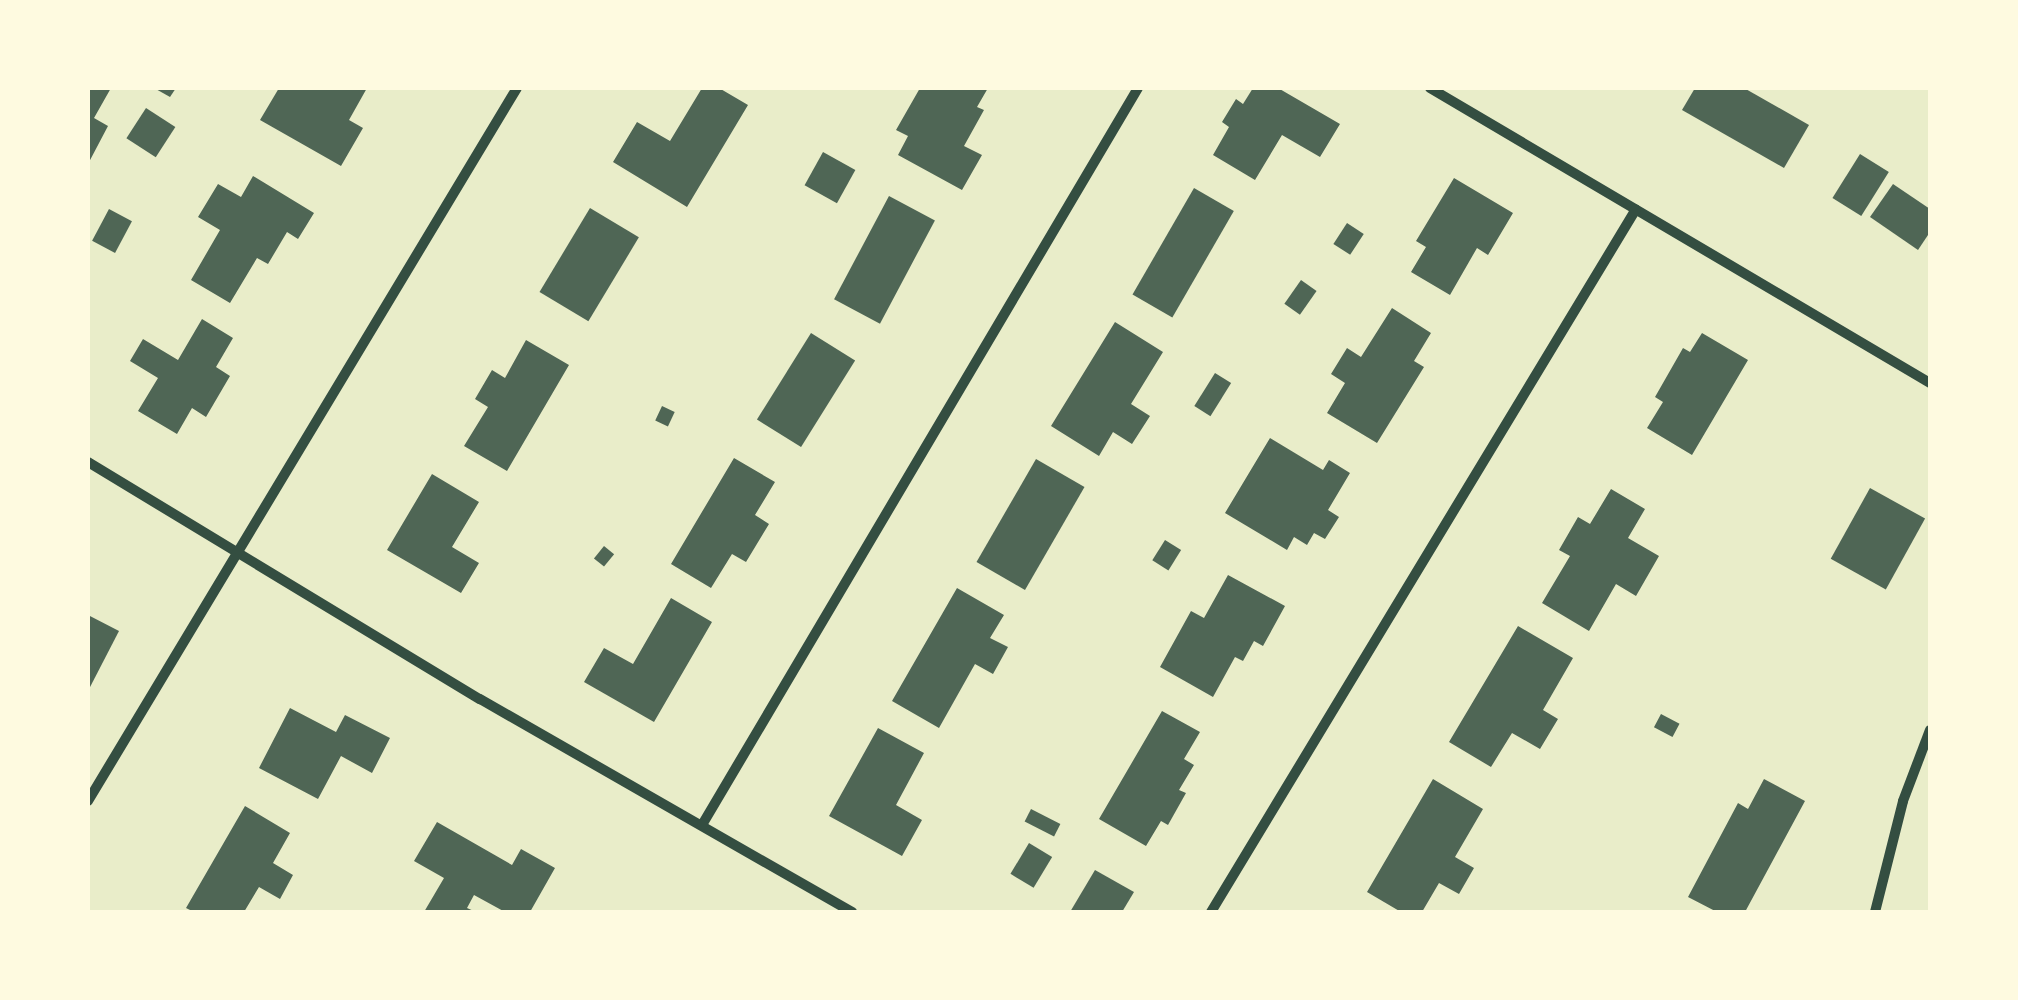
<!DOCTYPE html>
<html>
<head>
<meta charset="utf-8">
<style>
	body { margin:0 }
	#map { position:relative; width:2018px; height:1000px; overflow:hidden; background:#e9edc9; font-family:"Public Sans",sans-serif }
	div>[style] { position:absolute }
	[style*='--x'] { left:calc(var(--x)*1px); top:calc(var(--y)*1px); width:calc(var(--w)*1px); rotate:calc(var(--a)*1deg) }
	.building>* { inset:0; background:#4f6655; transform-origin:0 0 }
	.minor>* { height:10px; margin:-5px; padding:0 5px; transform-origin:5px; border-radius:5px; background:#344e41 }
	span { translate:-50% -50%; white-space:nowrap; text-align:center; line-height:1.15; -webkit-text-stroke:8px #fefae0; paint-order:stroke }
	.frame { position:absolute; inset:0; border:90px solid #fefae0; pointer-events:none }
</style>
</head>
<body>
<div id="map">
	<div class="building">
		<div style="clip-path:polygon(88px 88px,111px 88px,94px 118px,108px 126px,88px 164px)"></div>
		<div style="clip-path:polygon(154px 88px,176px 88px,170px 97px)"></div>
		<div style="clip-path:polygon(279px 88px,367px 88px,349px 120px,363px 128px,341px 166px,260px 120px)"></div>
		<div style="clip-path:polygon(702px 88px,719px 88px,748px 105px,687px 207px,613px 162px,637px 122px,670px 141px)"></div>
		<div style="clip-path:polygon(920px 88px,988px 88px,977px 107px,984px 110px,964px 146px,982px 155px,962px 190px,898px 155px,908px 136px,896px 130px)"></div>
		<div style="clip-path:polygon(1253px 88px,1278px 88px,1340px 124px,1320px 157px,1282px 135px,1255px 180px,1213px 155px,1229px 127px,1222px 122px,1236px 99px,1243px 104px)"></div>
		<div style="clip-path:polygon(1695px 88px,1744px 88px,1809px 125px,1784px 168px,1682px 110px)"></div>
		<div style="left:146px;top:108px;width:35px;height:36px;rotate:33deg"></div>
		<div style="left:823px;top:152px;width:37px;height:38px;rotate:29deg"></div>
		<div style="left:1860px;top:154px;width:34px;height:52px;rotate:32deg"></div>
		<div style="clip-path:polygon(253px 176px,314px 213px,298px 239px,287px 232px,268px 264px,257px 258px,230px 303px,191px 280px,220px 230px,198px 217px,218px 184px,241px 197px)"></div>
		<div style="clip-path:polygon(1454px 178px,1513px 213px,1488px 255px,1477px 248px,1450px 295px,1411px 272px,1426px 247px,1416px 241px)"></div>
		<div style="clip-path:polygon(1893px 184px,1930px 209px,1930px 232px,1918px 250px,1870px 217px)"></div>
		<div style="left:1194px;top:188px;width:46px;height:123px;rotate:30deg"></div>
		<div style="left:889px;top:196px;width:52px;height:117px;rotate:28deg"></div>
		<div style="left:590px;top:208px;width:57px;height:98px;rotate:31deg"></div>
		<div style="left:109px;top:209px;width:26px;height:36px;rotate:28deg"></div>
		<div style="left:1347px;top:223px;width:20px;height:25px;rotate:33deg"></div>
		<div style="left:1301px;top:280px;width:19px;height:29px;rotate:35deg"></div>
		<div style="clip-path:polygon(1392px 308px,1431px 333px,1414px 361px,1424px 367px,1377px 443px,1327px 413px,1345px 383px,1331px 374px,1347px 348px,1361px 357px)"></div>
		<div style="clip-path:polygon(202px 319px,233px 338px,216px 367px,230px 376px,206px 417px,192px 408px,177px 434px,138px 411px,158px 378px,130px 361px,143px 339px,178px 360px)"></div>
		<div style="clip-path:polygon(1115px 322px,1163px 352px,1131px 404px,1150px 416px,1132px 444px,1113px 432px,1099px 456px,1051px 426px)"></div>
		<div style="left:811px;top:333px;width:52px;height:102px;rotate:32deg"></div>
		<div style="clip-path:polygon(1702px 333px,1748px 360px,1692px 455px,1647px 428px,1663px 402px,1655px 397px,1683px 348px,1690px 352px)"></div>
		<div style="clip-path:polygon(526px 340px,569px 365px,507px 471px,464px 446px,488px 407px,475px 399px,492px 370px,505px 378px)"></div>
		<div style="left:1215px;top:373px;width:19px;height:39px;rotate:32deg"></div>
		<div style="left:662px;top:406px;width:14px;height:16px;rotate:25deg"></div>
		<div style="clip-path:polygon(1270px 438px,1323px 470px,1329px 460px,1350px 473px,1328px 510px,1339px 517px,1325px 539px,1314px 533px,1307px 545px,1294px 537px,1287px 550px,1225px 513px)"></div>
		<div style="clip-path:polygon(734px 458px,775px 482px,755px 515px,769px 524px,746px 562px,732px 554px,711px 588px,671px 564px)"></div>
		<div style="left:1036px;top:459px;width:56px;height:119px;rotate:30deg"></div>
		<div style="clip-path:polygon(432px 474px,479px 502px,452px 547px,479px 563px,461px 593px,387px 550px)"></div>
		<div style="left:1870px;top:488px;width:63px;height:81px;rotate:29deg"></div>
		<div style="clip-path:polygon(1611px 489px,1645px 509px,1628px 538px,1659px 556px,1636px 596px,1616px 584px,1589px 631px,1542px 603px,1570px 556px,1559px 550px,1578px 517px,1590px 524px)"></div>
		<div style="left:1165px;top:540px;width:19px;height:24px;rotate:32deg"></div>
		<div style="left:604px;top:546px;width:13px;height:16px;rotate:39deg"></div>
		<div style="clip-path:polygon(1228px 575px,1285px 606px,1263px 646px,1254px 641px,1243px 661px,1235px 657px,1213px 697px,1160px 667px,1191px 611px,1204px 618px)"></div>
		<div style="clip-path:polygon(957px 588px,1004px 615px,990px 638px,1008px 647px,993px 674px,975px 664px,939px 728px,892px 701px)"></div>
		<div style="clip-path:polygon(671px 598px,712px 622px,654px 722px,584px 682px,604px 648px,633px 664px)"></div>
		<div style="clip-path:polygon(88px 615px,119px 631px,88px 691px)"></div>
		<div style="clip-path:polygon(1518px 626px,1573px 658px,1543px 710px,1558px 719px,1540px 749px,1512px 733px,1491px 767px,1449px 742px)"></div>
		<div style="clip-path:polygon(290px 708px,336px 732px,345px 715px,390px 738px,372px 773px,341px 756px,318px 799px,259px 768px)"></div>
		<div style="clip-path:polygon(1162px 711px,1200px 732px,1184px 759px,1194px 765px,1179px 790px,1186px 793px,1168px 825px,1161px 821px,1146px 846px,1099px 819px)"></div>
		<div style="left:1661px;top:714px;width:21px;height:15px;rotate:28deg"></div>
		<div style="clip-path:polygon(878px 728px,924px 753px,896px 805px,922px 820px,902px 856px,829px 816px)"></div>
		<div style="clip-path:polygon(1433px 779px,1483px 809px,1455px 857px,1474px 868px,1459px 894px,1439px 883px,1422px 912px,1401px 912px,1367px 892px)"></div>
		<div style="clip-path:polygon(1764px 779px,1805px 801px,1745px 912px,1717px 912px,1688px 897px,1738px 803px,1748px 809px)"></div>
		<div style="clip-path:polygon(245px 806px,290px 833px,273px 863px,293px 875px,280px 899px,259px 887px,244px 912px,194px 912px,186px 908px)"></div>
		<div style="left:1031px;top:809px;width:33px;height:14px;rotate:27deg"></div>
		<div style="clip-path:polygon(437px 822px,512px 865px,521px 849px,555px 868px,530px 912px,505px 912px,474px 895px,467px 908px,476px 912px,424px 912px,444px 878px,414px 861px)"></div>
		<div style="left:1029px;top:843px;width:27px;height:36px;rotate:31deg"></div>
		<div style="clip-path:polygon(1095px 870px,1134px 892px,1122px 912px,1070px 912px)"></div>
	</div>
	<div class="minor">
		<div style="--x:1430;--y:88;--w:581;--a:30.54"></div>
		<div style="--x:88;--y:462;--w:458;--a:31.2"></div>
		<div style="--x:480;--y:699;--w:429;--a:29.8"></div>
		<div style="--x:88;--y:801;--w:832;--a:-58.97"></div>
		<div style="--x:702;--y:825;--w:856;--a:-59.39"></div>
		<div style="--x:1211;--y:912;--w:821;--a:-58.84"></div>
		<div style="--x:1875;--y:912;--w:114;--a:-75.8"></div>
		<div style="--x:1903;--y:801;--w:76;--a:-69.2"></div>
	</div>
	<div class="frame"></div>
</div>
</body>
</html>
